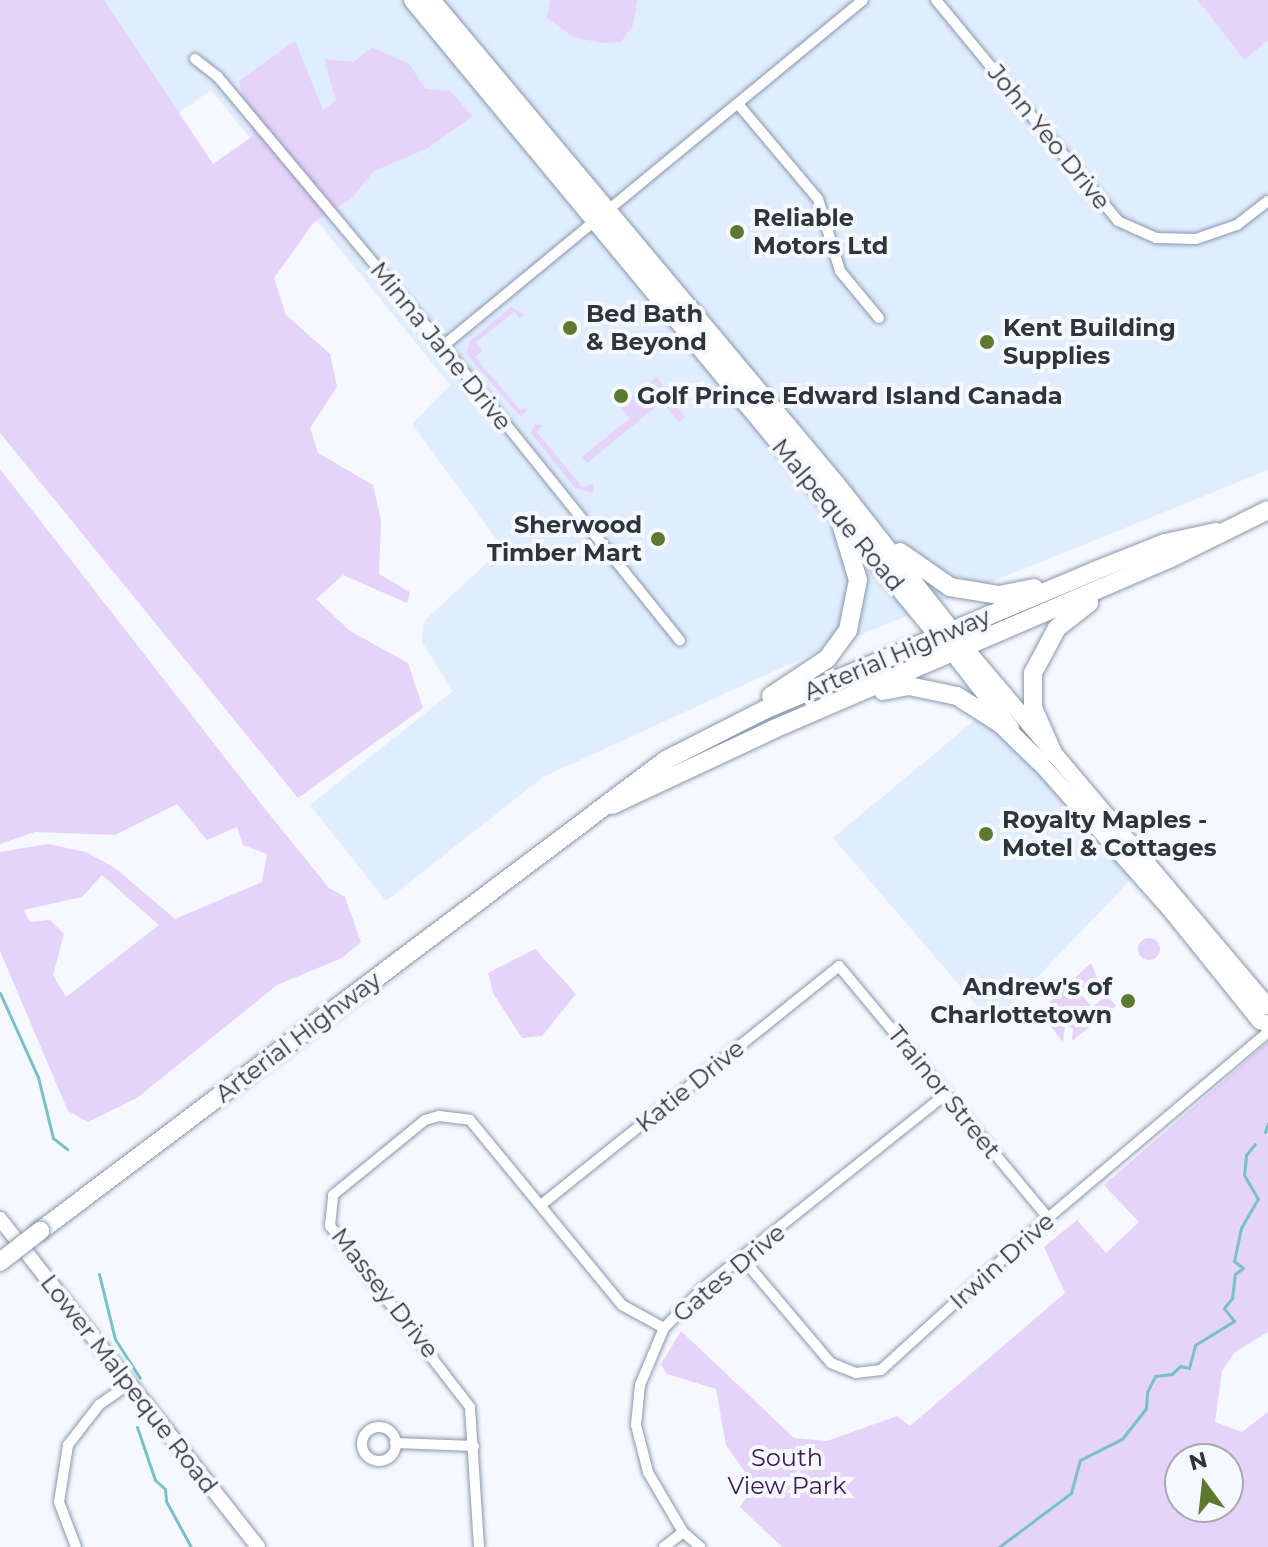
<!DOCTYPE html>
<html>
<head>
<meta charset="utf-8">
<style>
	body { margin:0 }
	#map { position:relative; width:1268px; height:1547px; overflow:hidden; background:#f5f8fd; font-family:Montserrat,sans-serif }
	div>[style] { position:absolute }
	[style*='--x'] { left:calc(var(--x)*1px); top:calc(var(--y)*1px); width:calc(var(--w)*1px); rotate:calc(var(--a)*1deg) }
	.built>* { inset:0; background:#e0edfe }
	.green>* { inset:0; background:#e5d3fa }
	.round { border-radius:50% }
	.stream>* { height:3px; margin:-1.5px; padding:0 1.5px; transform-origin:1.5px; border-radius:1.5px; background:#78c1c9 }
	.roads { filter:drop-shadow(0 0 2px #8998ac) drop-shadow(0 0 2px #8998ac) }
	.street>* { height:10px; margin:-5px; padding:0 5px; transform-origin:5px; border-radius:5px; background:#fff }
	.street>.ring { margin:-5px; padding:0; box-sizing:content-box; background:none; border:10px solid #fff; border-radius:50% }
	.secondary>* { height:14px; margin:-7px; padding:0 7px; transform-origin:7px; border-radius:7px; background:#fff }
	.primary>* { height:16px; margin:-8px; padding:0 8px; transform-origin:8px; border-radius:8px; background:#fff }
	.highway>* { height:18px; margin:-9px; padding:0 9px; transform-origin:9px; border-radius:9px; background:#fff }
	.bridges { filter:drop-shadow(0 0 2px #8998ac) drop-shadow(0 0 2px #8998ac) }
	.highway-bridge>* { height:18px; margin:-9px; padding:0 9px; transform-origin:9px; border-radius:9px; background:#fff }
	.dots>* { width:22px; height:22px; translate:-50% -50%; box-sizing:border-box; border:4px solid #f5f8fd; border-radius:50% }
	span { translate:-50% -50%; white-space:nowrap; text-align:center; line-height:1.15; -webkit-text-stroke:8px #f5f8fd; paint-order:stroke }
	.street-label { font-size:24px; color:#2f353d }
	.poi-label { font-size:24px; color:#2f353d; font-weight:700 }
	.left { translate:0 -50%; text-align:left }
	.right { translate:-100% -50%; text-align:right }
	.park-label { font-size:24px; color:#3b1a55 }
	.north { position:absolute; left:1164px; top:1443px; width:80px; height:80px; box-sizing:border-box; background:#f5f8fd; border:2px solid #a6aab0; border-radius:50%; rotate:345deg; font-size:22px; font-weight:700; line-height:32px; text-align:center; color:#2f353d }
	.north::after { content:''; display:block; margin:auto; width:28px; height:36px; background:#5b7a30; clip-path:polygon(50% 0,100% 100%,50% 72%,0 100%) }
</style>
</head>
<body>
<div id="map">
	<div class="built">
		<div style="clip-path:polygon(0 0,1268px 0,1268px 470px,803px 658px,543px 777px,386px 901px,310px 805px,453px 691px,422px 642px,424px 621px,503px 548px,412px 424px,450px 385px,211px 90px,11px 230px,0 215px)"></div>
		<div style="clip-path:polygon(987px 710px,1135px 875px,1004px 1012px,978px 1007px,833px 838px)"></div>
	</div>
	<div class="green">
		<div style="clip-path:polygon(0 0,104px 0,213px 164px,253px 136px,239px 81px,295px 41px,323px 110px,336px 101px,324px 59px,354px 62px,372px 47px,409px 64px,426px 89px,450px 91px,473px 116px,426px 149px,374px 171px,351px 199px,314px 222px,274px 278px,286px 315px,330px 354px,337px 387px,310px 428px,318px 453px,373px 485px,381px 521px,379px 574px,410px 592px,407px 603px,343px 575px,316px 599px,350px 631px,408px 663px,423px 708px,298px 798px,0 433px)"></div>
		<div style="clip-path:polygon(550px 0,637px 0,637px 1px,633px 25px,621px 42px,602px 43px,573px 37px,547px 18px)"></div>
		<div style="clip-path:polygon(1198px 0,1268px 0,1268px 40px,1244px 60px)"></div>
		<div style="clip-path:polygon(511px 307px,525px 315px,520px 319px,514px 312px,476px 342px,482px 350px,475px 357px,520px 410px,528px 408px,521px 417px,466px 354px,470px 341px)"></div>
		<div style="clip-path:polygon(657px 377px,685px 417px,679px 422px,662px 402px,587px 463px,582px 457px,630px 418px,620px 406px)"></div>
		<div style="clip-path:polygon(535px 424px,543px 426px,537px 432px,582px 487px,593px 484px,593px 493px,575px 488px,531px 433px)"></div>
		<div style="clip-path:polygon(evenodd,0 469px,261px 804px,329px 888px,345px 897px,361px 942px,342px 958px,277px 985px,137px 1098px,88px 1122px,68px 1111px,0 951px,0 852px,48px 844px,86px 852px,115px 868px,175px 919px,262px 882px,267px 854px,243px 845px,237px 827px,207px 840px,177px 804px,115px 835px,35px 832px,0 844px,0 469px,102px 875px,159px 925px,66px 997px,53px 975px,64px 934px,50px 920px,30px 922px,24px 910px,82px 897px,102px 875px)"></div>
		<div class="round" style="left:1138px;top:938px;width:22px;height:22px"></div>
		<div style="clip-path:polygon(535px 949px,576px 994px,542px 1036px,522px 1038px,493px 993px,488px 973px)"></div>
		<div style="clip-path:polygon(1091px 963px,1097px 977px,1079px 992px,1092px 1007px,1107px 995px,1116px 1006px,1072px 1041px,1073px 1028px,1065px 1026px,1063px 1042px,1039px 1012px)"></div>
		<div style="clip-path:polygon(evenodd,1268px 1042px,1268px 1332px,1235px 1352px,1222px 1371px,1215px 1422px,1242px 1432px,1268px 1412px,1268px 1547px,782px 1547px,740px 1507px,754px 1485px,726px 1445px,716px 1389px,667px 1374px,661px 1364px,681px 1331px,794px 1438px,827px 1441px,897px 1416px,910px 1426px,1065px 1293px,1044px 1247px,1077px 1220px,1106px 1253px,1139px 1222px,1104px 1185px,1268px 1042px,1180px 1459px,1228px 1459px,1228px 1507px,1180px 1507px,1180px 1459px)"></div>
	</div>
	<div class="stream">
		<div style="--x:0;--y:993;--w:92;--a:65.7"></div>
		<div style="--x:38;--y:1077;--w:63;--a:76.2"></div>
		<div style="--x:53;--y:1138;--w:18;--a:38"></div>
		<div style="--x:1265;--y:1132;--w:9;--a:-72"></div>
		<div style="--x:99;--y:1274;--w:67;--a:76.2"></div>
		<div style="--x:115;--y:1339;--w:46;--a:57.3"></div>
		<div style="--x:137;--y:1427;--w:56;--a:71.2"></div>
		<div style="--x:155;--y:1480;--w:13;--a:42"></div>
		<div style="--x:165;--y:1489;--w:12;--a:85"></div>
		<div style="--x:166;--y:1501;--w:52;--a:61.5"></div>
		<div style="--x:999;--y:1547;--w:90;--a:-36.9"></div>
		<div style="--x:1071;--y:1493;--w:34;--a:-75"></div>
		<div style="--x:1080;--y:1460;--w:47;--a:-26.6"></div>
		<div style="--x:1122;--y:1439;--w:39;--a:-52"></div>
		<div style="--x:1146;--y:1408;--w:16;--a:-86"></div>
		<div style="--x:1147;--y:1392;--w:18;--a:-63"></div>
		<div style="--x:1155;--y:1376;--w:17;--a:-7"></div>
		<div style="--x:1172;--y:1374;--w:11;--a:-45"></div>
		<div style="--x:1180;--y:1366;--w:9;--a:13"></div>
		<div style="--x:1189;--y:1368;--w:24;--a:-75"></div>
		<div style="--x:1195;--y:1345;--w:46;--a:-31.6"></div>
		<div style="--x:1234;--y:1321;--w:16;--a:-128"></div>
		<div style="--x:1224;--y:1308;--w:13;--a:-51"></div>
		<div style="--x:1232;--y:1298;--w:24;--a:-83"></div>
		<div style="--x:1235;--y:1274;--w:10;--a:-37"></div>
		<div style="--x:1243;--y:1268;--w:11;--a:-142"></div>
		<div style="--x:1234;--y:1261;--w:34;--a:-78"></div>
		<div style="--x:1241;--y:1228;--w:34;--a:-60"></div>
		<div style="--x:1258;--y:1199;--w:28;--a:-120"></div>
		<div style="--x:1244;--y:1175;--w:20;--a:-84"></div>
		<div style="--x:1246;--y:1155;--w:14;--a:-51"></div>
	</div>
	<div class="roads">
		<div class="street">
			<div style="--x:936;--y:0;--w:286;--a:50.5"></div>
			<div style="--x:1118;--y:221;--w:42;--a:24.1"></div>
			<div style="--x:1156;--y:238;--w:40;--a:1.4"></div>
			<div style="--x:1196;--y:239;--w:43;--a:-18.9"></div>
			<div style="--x:1237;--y:225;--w:39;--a:-38"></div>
			<div style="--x:195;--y:59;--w:29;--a:38"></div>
			<div style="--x:218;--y:77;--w:351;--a:50.1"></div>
			<div style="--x:443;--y:346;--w:378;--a:51.2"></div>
			<div style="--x:738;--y:104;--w:124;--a:49.9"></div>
			<div style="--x:818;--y:199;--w:75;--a:73"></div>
			<div style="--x:840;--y:271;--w:61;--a:50.3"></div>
			<div style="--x:443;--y:346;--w:544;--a:-39.48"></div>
			<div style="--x:541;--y:1205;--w:382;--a:-38.7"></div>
			<div style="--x:839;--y:966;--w:327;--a:50.3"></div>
			<div style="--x:743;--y:1259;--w:136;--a:49.8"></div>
			<div style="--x:831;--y:1363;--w:27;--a:22"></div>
			<div style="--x:856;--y:1373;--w:25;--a:-7"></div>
			<div style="--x:881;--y:1370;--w:226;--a:-42.3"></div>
			<div style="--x:1048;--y:1218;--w:288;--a:-40.2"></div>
			<div class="ring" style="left:362px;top:1427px;width:24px;height:24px"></div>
			<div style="--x:395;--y:1443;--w:79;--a:2.2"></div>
			<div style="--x:683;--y:1532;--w:23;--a:41"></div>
			<div style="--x:76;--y:1547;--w:48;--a:-110.7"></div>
			<div style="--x:59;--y:1502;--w:58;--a:-81"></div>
			<div style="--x:68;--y:1445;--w:51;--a:-52.2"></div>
			<div style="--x:99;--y:1405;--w:35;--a:-35"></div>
			<div style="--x:479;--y:1547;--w:140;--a:-93.7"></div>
			<div style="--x:470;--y:1407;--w:229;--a:-127.7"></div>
			<div style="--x:330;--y:1226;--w:31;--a:-84"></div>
			<div style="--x:333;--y:1195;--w:119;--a:-39.2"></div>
			<div style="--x:425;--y:1120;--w:15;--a:-16"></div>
			<div style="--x:439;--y:1116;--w:31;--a:7"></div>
			<div style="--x:470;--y:1120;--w:239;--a:50.6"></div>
			<div style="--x:622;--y:1305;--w:48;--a:28.7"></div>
			<div style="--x:664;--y:1547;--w:24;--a:-38"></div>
			<div style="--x:683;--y:1532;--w:69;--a:-120.3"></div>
			<div style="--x:648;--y:1472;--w:49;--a:-104.3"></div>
			<div style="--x:636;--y:1425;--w:40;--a:-84.3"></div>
			<div style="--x:640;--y:1385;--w:62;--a:-67.2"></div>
			<div style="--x:664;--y:1328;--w:56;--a:-45.7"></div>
			<div style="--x:703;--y:1288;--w:311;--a:-38.6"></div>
		</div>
		<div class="secondary">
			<div style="--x:0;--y:1219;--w:417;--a:51.8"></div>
		</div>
		<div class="primary">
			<div style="--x:965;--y:648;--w:469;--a:49.8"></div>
			<div style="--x:953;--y:653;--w:95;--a:52.3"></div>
			<div style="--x:1033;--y:755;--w:205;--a:48.4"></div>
			<div style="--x:1169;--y:908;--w:145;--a:51.2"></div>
			<div style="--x:1260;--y:1021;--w:9;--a:21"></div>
		</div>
		<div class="highway">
			<div style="--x:413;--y:0;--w:847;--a:50.41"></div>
			<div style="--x:431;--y:0;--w:631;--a:50.08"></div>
			<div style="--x:836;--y:484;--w:209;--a:51.8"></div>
			<div style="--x:900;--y:552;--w:61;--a:35"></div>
			<div style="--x:950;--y:587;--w:50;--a:9.3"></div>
			<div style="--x:999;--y:595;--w:36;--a:-11"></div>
			<div style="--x:883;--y:691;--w:26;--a:-11"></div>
			<div style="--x:909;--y:686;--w:49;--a:11.8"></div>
			<div style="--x:957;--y:696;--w:52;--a:32.5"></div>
			<div style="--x:1001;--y:724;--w:54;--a:44.3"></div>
			<div style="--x:771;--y:696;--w:67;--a:-33.5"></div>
			<div style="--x:827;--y:659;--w:36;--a:-54"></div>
			<div style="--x:848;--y:630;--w:51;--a:-78.7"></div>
			<div style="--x:858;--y:580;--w:55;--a:-106.8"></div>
			<div style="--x:1053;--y:753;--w:49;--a:-114"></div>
			<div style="--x:1033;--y:708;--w:35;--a:-90"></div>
			<div style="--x:1033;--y:673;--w:51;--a:-61.9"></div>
			<div style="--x:1057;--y:628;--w:41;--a:-38"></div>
			<div style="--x:612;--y:805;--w:179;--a:-25.1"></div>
			<div style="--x:774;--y:729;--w:432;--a:-23.3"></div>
			<div style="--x:1171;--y:558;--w:108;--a:-26.3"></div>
			<div style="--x:40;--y:1231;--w:783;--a:-36.96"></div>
			<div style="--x:666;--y:760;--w:110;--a:-27"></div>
			<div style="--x:764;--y:710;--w:358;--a:-22.8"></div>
			<div style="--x:1094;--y:571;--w:76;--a:-21.5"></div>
			<div style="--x:1165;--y:543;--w:52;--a:-12.2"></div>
		</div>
	</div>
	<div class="bridges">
		<div class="highway-bridge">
			<div style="--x:0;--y:1262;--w:51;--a:-37.8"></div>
		</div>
	</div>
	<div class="dots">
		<div style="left:737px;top:232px;background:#5b7a30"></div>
		<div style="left:570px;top:328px;background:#5b7a30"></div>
		<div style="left:987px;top:342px;background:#5b7a30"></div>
		<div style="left:621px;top:396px;background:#5b7a30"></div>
		<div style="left:658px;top:539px;background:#5b7a30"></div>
		<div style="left:986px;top:834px;background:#5b7a30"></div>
		<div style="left:1128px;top:1001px;background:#5b7a30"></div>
	</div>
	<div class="street-label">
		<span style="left:1049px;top:137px;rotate:51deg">John Yeo Drive</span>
		<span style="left:441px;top:346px;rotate:51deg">Minna Jane Drive</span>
		<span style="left:838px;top:515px;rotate:50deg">Malpeque Road</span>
		<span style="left:897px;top:654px;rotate:-23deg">Arterial Highway</span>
		<span style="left:298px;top:1037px;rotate:-37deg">Arterial Highway</span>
		<span style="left:690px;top:1086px;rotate:-39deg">Katie Drive</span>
		<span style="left:944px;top:1092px;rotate:51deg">Trainor Street</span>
		<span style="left:1002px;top:1261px;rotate:-42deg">Irwin Drive</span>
		<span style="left:729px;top:1273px;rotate:-40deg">Gates Drive</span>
		<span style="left:385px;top:1293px;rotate:52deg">Massey Drive</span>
		<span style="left:129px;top:1384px;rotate:52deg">Lower Malpeque Road</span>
	</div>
	<div class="poi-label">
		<span class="left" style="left:753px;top:232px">Reliable<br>Motors Ltd</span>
		<span class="left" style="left:586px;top:328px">Bed Bath<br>&amp; Beyond</span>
		<span class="left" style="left:1003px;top:342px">Kent Building<br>Supplies</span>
		<span class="left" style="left:637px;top:396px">Golf Prince Edward Island Canada</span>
		<span class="right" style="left:642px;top:539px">Sherwood<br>Timber Mart</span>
		<span class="left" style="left:1002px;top:834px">Royalty Maples -<br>Motel &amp; Cottages</span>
		<span class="right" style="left:1112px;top:1001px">Andrew's of<br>Charlottetown</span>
	</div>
	<div class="park-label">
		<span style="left:787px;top:1472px">South<br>View Park</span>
	</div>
	<div class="north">N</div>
</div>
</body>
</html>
